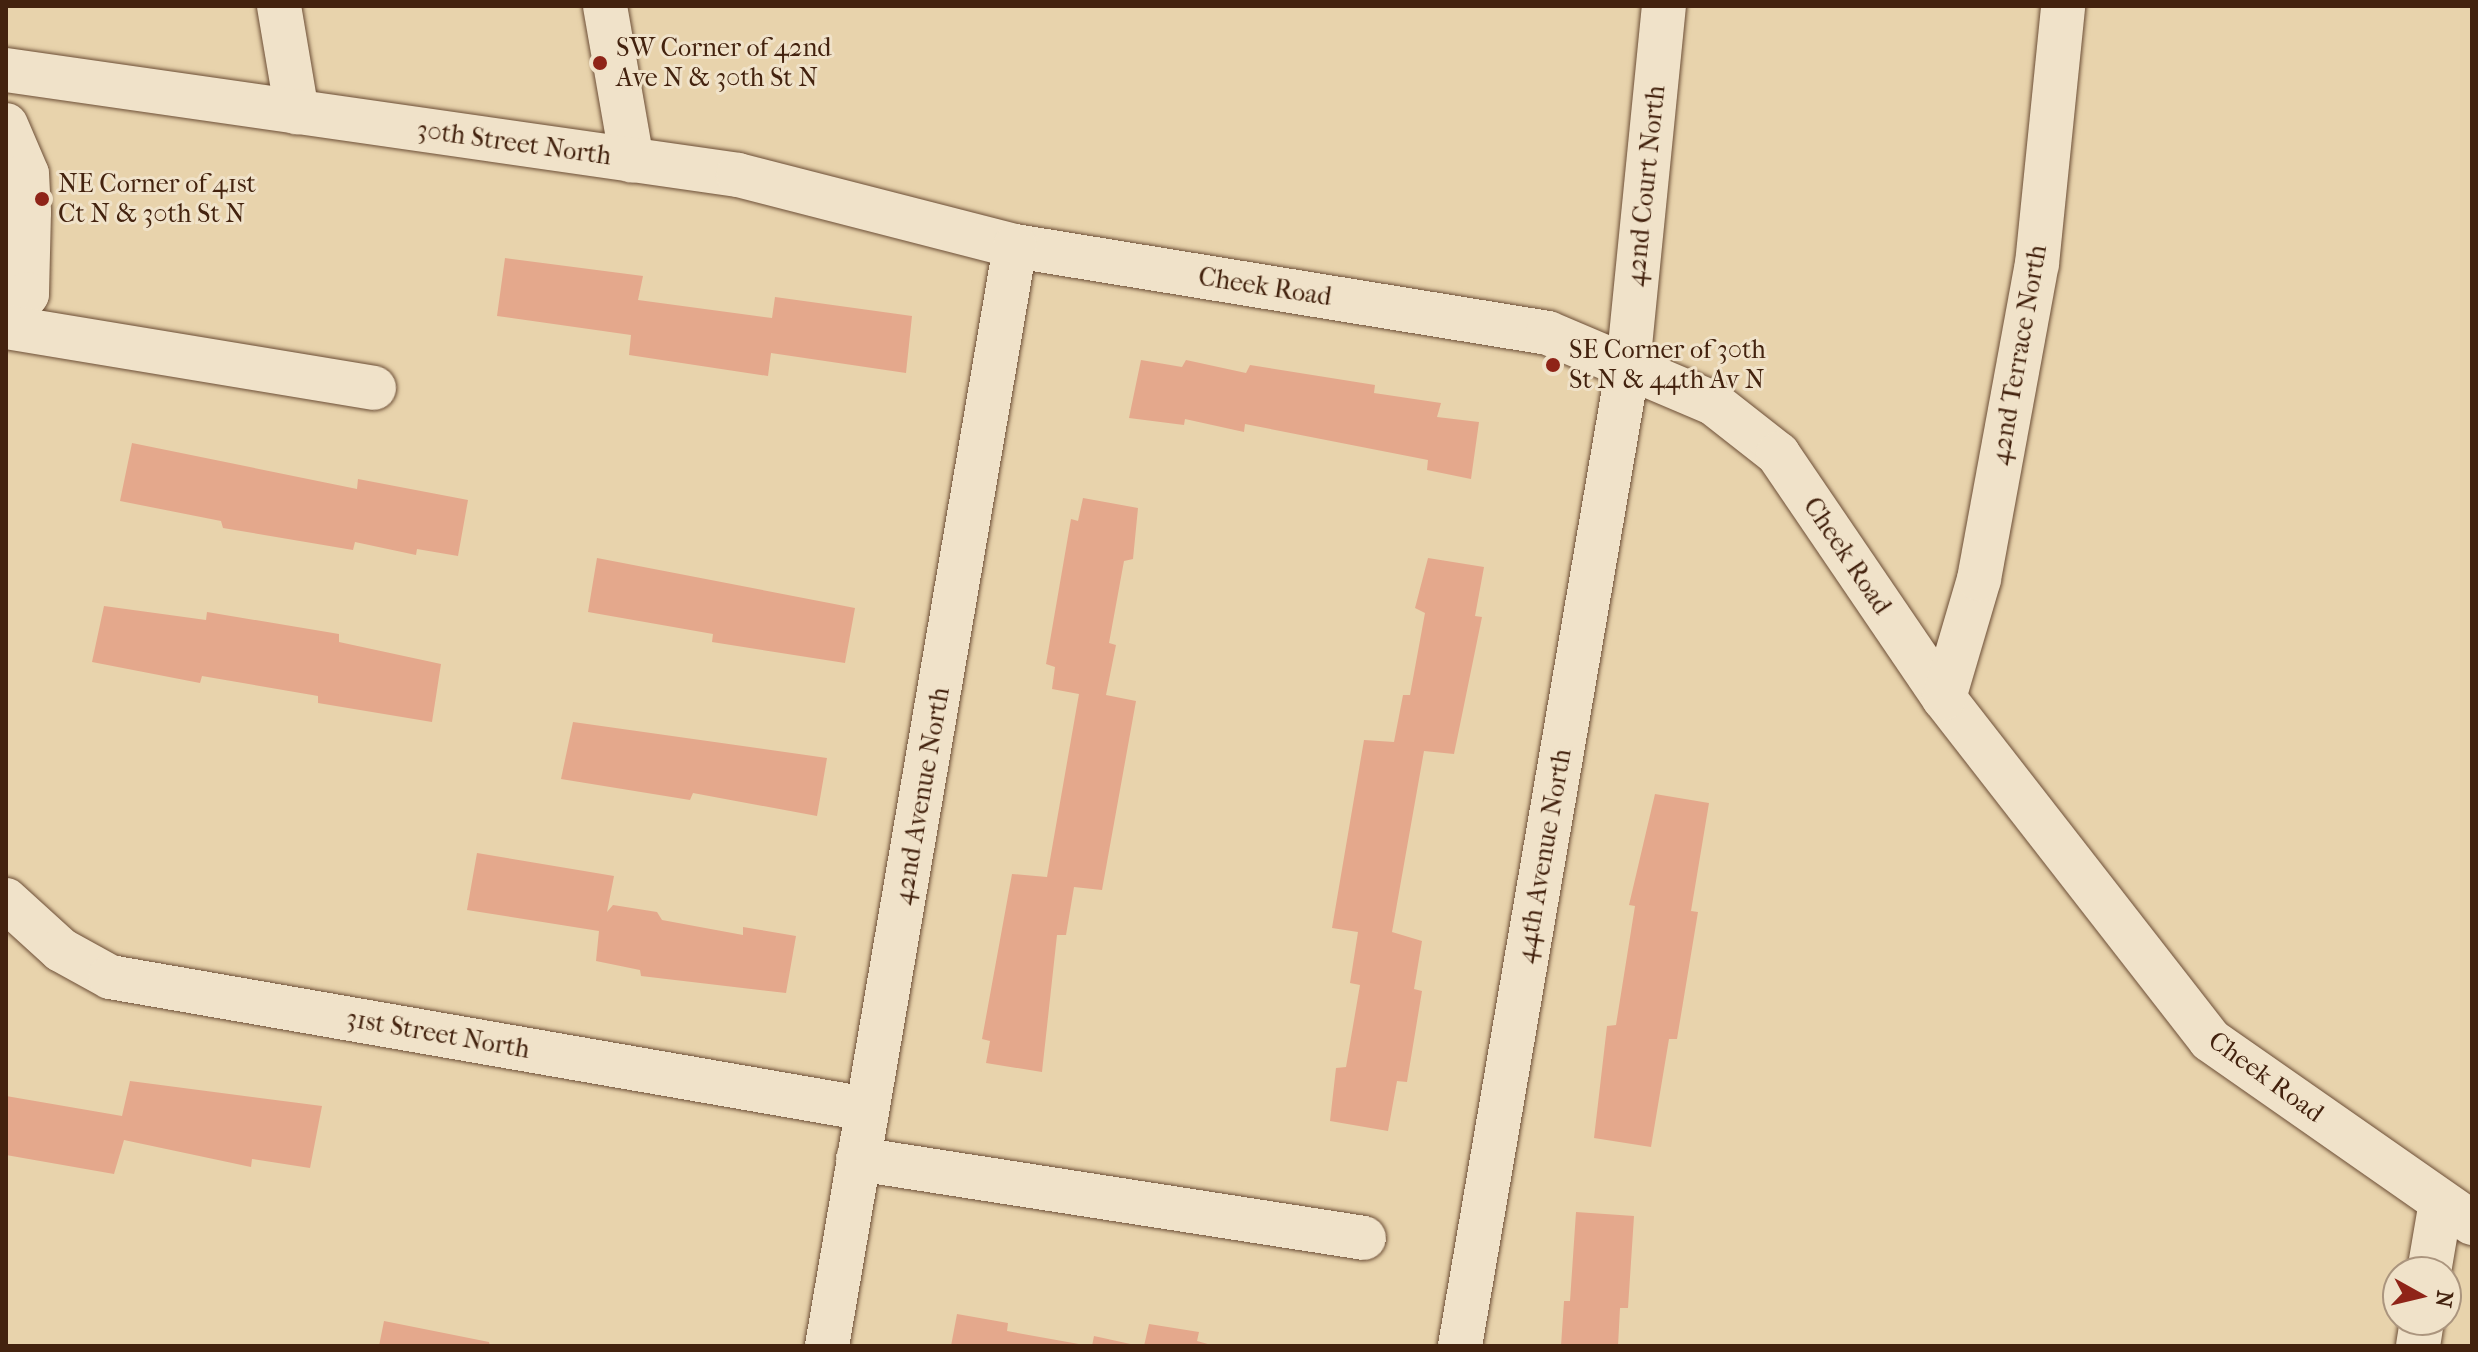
<!DOCTYPE html>
<html>
<head>
<meta charset="utf-8">
<style>
	body { margin:0 }
	#map { position:relative; width:2478px; height:1352px; overflow:hidden; background:#e8d3ac; font-family:"IM FELL French Canon",serif }
	div>[style] { position:absolute }
	[style*='--x'] { left:calc(var(--x)*1px); top:calc(var(--y)*1px); width:calc(var(--w)*1px); rotate:calc(var(--a)*1deg) }
	.building>* { inset:0; background:#e4a88c }
	.roads { filter:drop-shadow(0 0 2px #6c4e36) drop-shadow(0 0 2px #6c4e36) }
	.minor>* { height:44px; margin:-22px; padding:0 22px; transform-origin:22px; border-radius:22px; background:#f0e2c9 }
	.dots>* { width:22px; height:22px; translate:-50% -50%; box-sizing:border-box; border:4px solid #f0e2c9; border-radius:50% }
	span { translate:-50% -50%; white-space:nowrap; text-align:center; line-height:1.15; -webkit-text-stroke:6px #f0e2c9; paint-order:stroke }
	.poi-label { font-size:26px; color:#43220e }
	.left { translate:0 -50%; text-align:left }
	.street-label { font-size:26px; color:#43220e }
	.frame { position:absolute; inset:0; border:8px solid #43220e; pointer-events:none }
	.north { position:absolute; left:2382px; top:1256px; width:80px; height:80px; box-sizing:border-box; background:#f0e2c9; border:2px solid #ab957e; border-radius:50%; rotate:98deg; font-size:22px; font-weight:700; line-height:32px; text-align:center; color:#43220e }
	.north::after { content:''; display:block; margin:auto; width:28px; height:36px; background:#8f2418; clip-path:polygon(50% 0,100% 100%,50% 72%,0 100%) }
</style>
</head>
<body>
<div id="map">
	<div class="building">
		<div style="clip-path:polygon(505px 258px,643px 276px,638px 300px,772px 318px,775px 297px,912px 316px,906px 373px,771px 353px,768px 376px,629px 355px,631px 335px,497px 316px)"></div>
		<div style="clip-path:polygon(1141px 360px,1182px 367px,1186px 360px,1246px 373px,1250px 365px,1375px 385px,1374px 393px,1441px 403px,1437px 417px,1479px 422px,1471px 479px,1427px 470px,1428px 460px,1245px 424px,1244px 432px,1185px 419px,1184px 425px,1129px 418px)"></div>
		<div style="clip-path:polygon(132px 443px,357px 489px,358px 479px,468px 500px,458px 556px,417px 549px,416px 555px,355px 542px,353px 550px,223px 528px,221px 521px,120px 501px)"></div>
		<div style="clip-path:polygon(1083px 498px,1138px 508px,1133px 559px,1124px 561px,1109px 643px,1116px 645px,1106px 695px,1136px 701px,1102px 890px,1074px 887px,1066px 935px,1057px 935px,1042px 1072px,986px 1063px,990px 1041px,982px 1039px,1012px 874px,1047px 877px,1079px 694px,1052px 689px,1055px 667px,1046px 664px,1071px 519px,1078px 521px)"></div>
		<div style="clip-path:polygon(597px 558px,855px 608px,845px 663px,712px 642px,713px 634px,588px 612px)"></div>
		<div style="clip-path:polygon(1428px 558px,1484px 567px,1475px 616px,1482px 617px,1454px 754px,1424px 751px,1392px 932px,1422px 941px,1414px 989px,1422px 991px,1407px 1082px,1397px 1081px,1388px 1131px,1330px 1121px,1336px 1068px,1346px 1067px,1360px 985px,1350px 983px,1358px 932px,1332px 928px,1364px 740px,1394px 742px,1403px 695px,1410px 695px,1425px 613px,1415px 608px)"></div>
		<div style="clip-path:polygon(104px 606px,206px 620px,207px 612px,339px 634px,339px 642px,441px 664px,432px 722px,318px 703px,318px 696px,202px 676px,200px 683px,92px 662px)"></div>
		<div style="clip-path:polygon(573px 722px,827px 758px,817px 816px,693px 793px,690px 800px,561px 779px)"></div>
		<div style="clip-path:polygon(1655px 794px,1709px 803px,1691px 911px,1698px 912px,1677px 1039px,1669px 1039px,1651px 1147px,1594px 1138px,1607px 1026px,1616px 1025px,1635px 906px,1629px 905px)"></div>
		<div style="clip-path:polygon(477px 853px,614px 876px,607px 912px,613px 905px,657px 912px,662px 920px,743px 935px,743px 927px,796px 936px,786px 993px,641px 976px,640px 970px,596px 961px,599px 931px,467px 910px)"></div>
		<div style="clip-path:polygon(130px 1081px,322px 1106px,310px 1168px,252px 1159px,251px 1167px,124px 1140px,114px 1174px,6px 1155px,6px 1096px,122px 1116px)"></div>
		<div style="clip-path:polygon(1576px 1212px,1634px 1216px,1628px 1308px,1620px 1308px,1618px 1346px,1561px 1346px,1564px 1301px,1570px 1301px)"></div>
		<div style="clip-path:polygon(957px 1314px,1008px 1323px,1007px 1331px,1090px 1346px,951px 1346px)"></div>
		<div style="clip-path:polygon(384px 1321px,489px 1342px,490px 1346px,379px 1346px)"></div>
		<div style="clip-path:polygon(1149px 1324px,1199px 1332px,1197px 1341px,1215px 1346px,1144px 1346px)"></div>
		<div style="clip-path:polygon(1094px 1336px,1135px 1345px,1135px 1346px,1092px 1346px)"></div>
	</div>
	<div class="roads">
		<div class="minor">
			<div style="--x:279;--y:6;--w:108;--a:80.4"></div>
			<div style="--x:605;--y:6;--w:157;--a:80.1"></div>
			<div style="--x:6;--y:70;--w:739;--a:8.16"></div>
			<div style="--x:738;--y:175;--w:286;--a:14.4"></div>
			<div style="--x:1015;--y:246;--w:540;--a:9.27"></div>
			<div style="--x:1548;--y:333;--w:179;--a:23"></div>
			<div style="--x:1713;--y:403;--w:83;--a:38.1"></div>
			<div style="--x:1778;--y:454;--w:295;--a:55.8"></div>
			<div style="--x:1944;--y:698;--w:433;--a:52.1"></div>
			<div style="--x:2210;--y:1040;--w:320;--a:34.9"></div>
			<div style="--x:6;--y:125;--w:53;--a:66.8"></div>
			<div style="--x:27;--y:174;--w:38;--a:87"></div>
			<div style="--x:29;--y:212;--w:82;--a:91.4"></div>
			<div style="--x:27;--y:294;--w:33;--a:130"></div>
			<div style="--x:6;--y:327;--w:373;--a:9.4"></div>
			<div style="--x:1944;--y:698;--w:124;--a:-73.6"></div>
			<div style="--x:1979;--y:579;--w:320;--a:-79.6"></div>
			<div style="--x:2037;--y:264;--w:259;--a:-84.2"></div>
			<div style="--x:6;--y:900;--w:74;--a:42.3"></div>
			<div style="--x:61;--y:950;--w:56;--a:28.9"></div>
			<div style="--x:110;--y:977;--w:767;--a:9.9"></div>
			<div style="--x:858;--y:1159;--w:512;--a:8.87"></div>
			<div style="--x:2429;--y:1272;--w:71;--a:-80.3"></div>
			<div style="--x:827;--y:1346;--w:1116;--a:-80.3"></div>
			<div style="--x:1460;--y:1346;--w:994;--a:-80.27"></div>
			<div style="--x:1628;--y:366;--w:362;--a:-84.3"></div>
			<div style="--x:2418;--y:1346;--w:26;--a:-81"></div>
		</div>
	</div>
	<div class="dots">
		<div style="left:600px;top:63px;background:#8f2418"></div>
		<div style="left:42px;top:199px;background:#8f2418"></div>
		<div style="left:1553px;top:365px;background:#8f2418"></div>
	</div>
	<div class="poi-label">
		<span class="left" style="left:616px;top:63px">SW Corner of 42nd<br>Ave N &amp; 30th St N</span>
		<span class="left" style="left:58px;top:199px">NE Corner of 41st<br>Ct N &amp; 30th St N</span>
		<span class="left" style="left:1569px;top:365px">SE Corner of 30th<br>St N &amp; 44th Av N</span>
	</div>
	<div class="street-label">
		<span style="left:514px;top:143px;rotate:8deg">30th Street North</span>
		<span style="left:1646px;top:186px;rotate:-84deg">42nd Court North</span>
		<span style="left:1265px;top:287px;rotate:9deg">Cheek Road</span>
		<span style="left:2019px;top:355px;rotate:-80deg">42nd Terrace North</span>
		<span style="left:1847px;top:556px;rotate:56deg">Cheek Road</span>
		<span style="left:922px;top:796px;rotate:-80deg">42nd Avenue North</span>
		<span style="left:1544px;top:856px;rotate:-80deg">44th Avenue North</span>
		<span style="left:438px;top:1034px;rotate:10deg">31st Street North</span>
		<span style="left:2266px;top:1077px;rotate:36deg">Cheek Road</span>
	</div>
	<div class="frame"></div>
	<div class="north">N</div>
</div>
</body>
</html>
